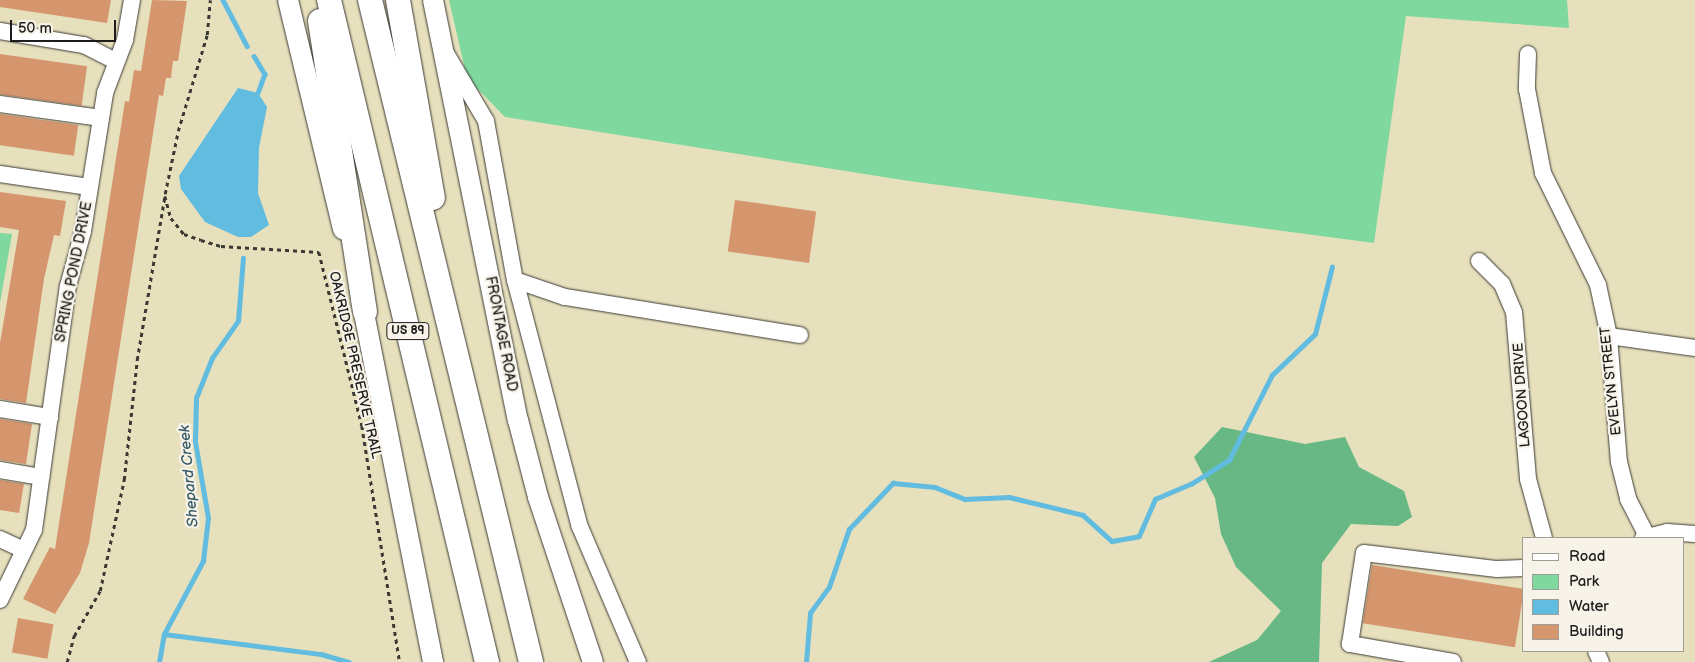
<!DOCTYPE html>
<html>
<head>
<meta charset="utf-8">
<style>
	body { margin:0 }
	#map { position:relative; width:1695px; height:662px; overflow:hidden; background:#e7e0bd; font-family:"Balsamiq Sans",sans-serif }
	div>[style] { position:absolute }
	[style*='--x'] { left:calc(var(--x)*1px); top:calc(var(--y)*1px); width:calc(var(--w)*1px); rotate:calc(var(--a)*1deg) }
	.green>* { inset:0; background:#7fd89e }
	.forest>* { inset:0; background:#67b885 }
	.water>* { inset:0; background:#62bce0 }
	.stream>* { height:4.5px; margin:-2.25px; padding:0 2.25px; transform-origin:2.25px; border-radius:2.25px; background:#62bce0 }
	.building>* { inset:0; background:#d5966e; transform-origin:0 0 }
	.path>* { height:2.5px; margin-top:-1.25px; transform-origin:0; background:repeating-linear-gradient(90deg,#3a3934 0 4px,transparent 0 8px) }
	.roads { filter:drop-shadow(0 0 1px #3a3934) drop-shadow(0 0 1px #3a3934) }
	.minor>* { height:16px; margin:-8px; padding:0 8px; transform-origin:8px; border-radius:8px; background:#fff }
	.major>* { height:20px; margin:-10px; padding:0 10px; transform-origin:10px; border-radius:10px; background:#fff }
	.highway>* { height:24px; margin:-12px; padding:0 12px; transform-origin:12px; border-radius:12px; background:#fff }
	span { translate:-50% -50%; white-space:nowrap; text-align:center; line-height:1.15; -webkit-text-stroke:4.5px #f7f3e8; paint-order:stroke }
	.shield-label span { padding:1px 4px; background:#f7f3e8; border:1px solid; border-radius:4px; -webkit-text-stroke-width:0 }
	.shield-label { font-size:12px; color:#1c1c1c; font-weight:700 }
	.street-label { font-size:14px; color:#1c1c1c }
	.water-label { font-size:15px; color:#385c6a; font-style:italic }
	.legend { position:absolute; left:1522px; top:537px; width:162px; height:115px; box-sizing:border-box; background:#f7f3e8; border:1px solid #9f9d96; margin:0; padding:6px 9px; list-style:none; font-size:15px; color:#1c1c1c }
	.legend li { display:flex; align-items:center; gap:10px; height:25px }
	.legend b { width:25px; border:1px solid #9f9d96 }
	.scale { position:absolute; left:10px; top:20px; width:106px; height:22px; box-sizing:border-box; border:2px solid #1c1c1c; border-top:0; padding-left:6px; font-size:15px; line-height:18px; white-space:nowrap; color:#1c1c1c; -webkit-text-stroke:4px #f7f3e8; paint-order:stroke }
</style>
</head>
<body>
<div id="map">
	<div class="green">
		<div style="clip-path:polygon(449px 0,1567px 0,1569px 28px,1406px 16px,1374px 243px,909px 181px,505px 117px,467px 78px)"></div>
		<div style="clip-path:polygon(0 233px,12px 234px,0 303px)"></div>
	</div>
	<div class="forest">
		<div style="clip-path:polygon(1222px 427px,1305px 444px,1345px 437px,1359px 467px,1404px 491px,1412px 517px,1398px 526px,1351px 524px,1322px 563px,1319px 662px,1209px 662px,1257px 640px,1281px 611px,1236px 567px,1221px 534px,1215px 498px,1194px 457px)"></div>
	</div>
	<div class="water">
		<div style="clip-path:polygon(238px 88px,258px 93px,267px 107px,259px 148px,258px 193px,269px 225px,251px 237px,238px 237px,205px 222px,181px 189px,179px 176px)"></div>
	</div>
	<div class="stream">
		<div style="--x:223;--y:0;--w:52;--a:62.4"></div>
		<div style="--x:254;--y:56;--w:21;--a:59"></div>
		<div style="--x:265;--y:74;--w:20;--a:110"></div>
		<div style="--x:164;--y:634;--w:158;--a:7.3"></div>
		<div style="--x:321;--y:654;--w:29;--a:16"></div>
		<div style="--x:159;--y:662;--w:28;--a:-80"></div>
		<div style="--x:164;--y:634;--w:83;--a:-61.9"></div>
		<div style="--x:203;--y:561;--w:43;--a:-83.4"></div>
		<div style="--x:208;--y:518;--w:77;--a:-99.7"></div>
		<div style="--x:195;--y:442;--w:44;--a:-88.7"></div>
		<div style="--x:196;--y:398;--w:43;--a:-68.2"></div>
		<div style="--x:212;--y:358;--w:45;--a:-54.9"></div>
		<div style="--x:238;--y:321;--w:63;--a:-85.5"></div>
		<div style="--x:806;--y:662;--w:49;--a:-85.3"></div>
		<div style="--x:810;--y:613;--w:32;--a:-54"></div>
		<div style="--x:829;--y:587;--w:61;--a:-71"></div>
		<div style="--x:849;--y:529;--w:64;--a:-46.3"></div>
		<div style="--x:893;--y:483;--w:42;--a:5.4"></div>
		<div style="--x:935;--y:487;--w:32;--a:22"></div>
		<div style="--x:965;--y:499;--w:44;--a:-2.6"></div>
		<div style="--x:1009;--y:497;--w:56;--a:13.5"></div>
		<div style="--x:1063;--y:510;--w:21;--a:14"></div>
		<div style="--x:1083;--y:515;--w:39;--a:42"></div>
		<div style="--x:1112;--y:541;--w:27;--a:-10"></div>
		<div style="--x:1139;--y:536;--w:40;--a:-66.6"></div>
		<div style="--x:1155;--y:499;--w:39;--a:-23"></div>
		<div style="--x:1191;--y:484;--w:45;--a:-32.3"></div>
		<div style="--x:1229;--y:460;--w:95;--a:-63.2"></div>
		<div style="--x:1272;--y:375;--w:59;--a:-43.6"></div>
		<div style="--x:1315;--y:334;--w:69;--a:-75.8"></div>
	</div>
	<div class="building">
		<div style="clip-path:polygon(0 0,111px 0,107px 23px,0 7px)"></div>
		<div style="clip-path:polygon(152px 0,187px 1px,178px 61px,173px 61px,171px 78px,166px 78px,163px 96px,159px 95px,89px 543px,80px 573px,55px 614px,23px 599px,50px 547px,55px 549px,125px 101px,129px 102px,134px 70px,141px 71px)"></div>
		<div style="left:0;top:54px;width:88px;height:40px;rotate:8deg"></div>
		<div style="left:0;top:114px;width:79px;height:31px;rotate:8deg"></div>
		<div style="clip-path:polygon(0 192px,66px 201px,60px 236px,54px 235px,44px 279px,26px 403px,0 399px,0 343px,19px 230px,0 227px)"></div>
		<div style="left:735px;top:200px;width:82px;height:52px;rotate:8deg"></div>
		<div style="clip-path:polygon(0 419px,32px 424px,26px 464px,0 460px)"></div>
		<div style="clip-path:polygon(0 480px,24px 484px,19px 513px,0 510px)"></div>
		<div style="left:1372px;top:565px;width:154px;height:59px;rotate:9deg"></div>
		<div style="left:18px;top:618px;width:36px;height:35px;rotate:10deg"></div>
	</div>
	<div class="path">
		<div style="--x:165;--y:196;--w:23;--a:75"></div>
		<div style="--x:171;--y:218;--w:21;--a:51"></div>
		<div style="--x:184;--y:234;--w:18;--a:19"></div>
		<div style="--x:201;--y:240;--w:21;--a:17"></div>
		<div style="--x:221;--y:246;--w:98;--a:3.5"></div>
		<div style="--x:319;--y:252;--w:179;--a:76.1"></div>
		<div style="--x:362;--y:426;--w:239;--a:80.9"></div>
		<div style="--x:67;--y:662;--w:27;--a:-75"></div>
		<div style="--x:74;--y:636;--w:52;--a:-60"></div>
		<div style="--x:100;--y:591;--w:114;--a:-77.8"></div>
		<div style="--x:124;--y:480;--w:121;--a:-83.8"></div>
		<div style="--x:137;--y:360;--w:168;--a:-80.4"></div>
		<div style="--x:165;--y:194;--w:64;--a:-78.3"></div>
		<div style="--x:178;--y:131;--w:100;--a:-73.2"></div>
		<div style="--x:207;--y:35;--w:35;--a:-85"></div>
	</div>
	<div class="roads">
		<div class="minor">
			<div style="--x:0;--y:31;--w:85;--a:9.5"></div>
			<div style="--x:84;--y:45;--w:36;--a:27"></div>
			<div style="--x:1528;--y:54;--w:35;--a:92"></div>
			<div style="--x:1527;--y:89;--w:86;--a:79.2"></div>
			<div style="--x:1543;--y:173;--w:125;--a:63.8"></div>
			<div style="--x:1598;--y:285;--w:52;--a:77.8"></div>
			<div style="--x:1609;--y:336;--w:126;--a:85.5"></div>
			<div style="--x:1619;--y:462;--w:38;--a:76"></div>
			<div style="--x:1628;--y:499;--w:42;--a:62.8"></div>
			<div style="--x:447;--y:55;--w:77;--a:59.4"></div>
			<div style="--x:486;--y:121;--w:162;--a:79.7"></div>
			<div style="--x:515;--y:280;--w:255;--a:75.3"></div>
			<div style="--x:580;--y:527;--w:147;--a:66.8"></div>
			<div style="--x:0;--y:104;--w:102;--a:7.9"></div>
			<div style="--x:0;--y:174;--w:90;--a:8.3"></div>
			<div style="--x:1479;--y:261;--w:33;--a:45"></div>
			<div style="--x:1502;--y:284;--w:30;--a:67"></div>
			<div style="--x:1514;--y:312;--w:168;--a:85.2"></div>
			<div style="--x:1528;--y:479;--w:61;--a:74.8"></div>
			<div style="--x:515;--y:280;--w:53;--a:18.8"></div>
			<div style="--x:565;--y:297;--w:238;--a:9.2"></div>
			<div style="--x:1609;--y:336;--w:87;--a:7.9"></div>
			<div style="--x:0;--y:409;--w:51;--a:9.1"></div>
			<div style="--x:0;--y:470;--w:42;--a:9.7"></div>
			<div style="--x:1643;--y:538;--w:25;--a:-14"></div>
			<div style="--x:1667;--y:532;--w:28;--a:4"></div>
			<div style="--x:0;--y:539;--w:26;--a:25"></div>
			<div style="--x:0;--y:600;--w:78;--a:-64.1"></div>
			<div style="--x:34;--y:530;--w:246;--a:-82.1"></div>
			<div style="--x:68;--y:286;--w:57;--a:-74.7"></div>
			<div style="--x:83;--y:231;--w:140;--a:-80.9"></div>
			<div style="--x:105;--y:93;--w:57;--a:-69.3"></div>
			<div style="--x:125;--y:40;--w:41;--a:-80.1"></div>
			<div style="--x:1596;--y:651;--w:12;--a:66"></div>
			<div style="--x:1453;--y:662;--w:105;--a:-170.1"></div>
			<div style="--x:1350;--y:644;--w:92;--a:-81.3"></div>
			<div style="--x:1364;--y:553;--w:134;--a:6.9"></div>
			<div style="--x:1497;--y:569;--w:27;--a:-2"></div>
		</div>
		<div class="major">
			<div style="--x:288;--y:0;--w:236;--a:76.5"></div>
			<div style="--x:433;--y:0;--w:429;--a:78.6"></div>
			<div style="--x:518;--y:420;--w:80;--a:75.4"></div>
			<div style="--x:538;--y:497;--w:174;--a:71.6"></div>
			<div style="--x:361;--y:298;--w:371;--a:78.8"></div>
		</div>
		<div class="highway">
			<div style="--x:329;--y:0;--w:681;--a:76.58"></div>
			<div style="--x:370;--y:0;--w:681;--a:76.33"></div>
			<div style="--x:398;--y:0;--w:201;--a:80"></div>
			<div style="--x:320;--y:21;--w:294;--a:81.2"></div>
		</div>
	</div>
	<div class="shield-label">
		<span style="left:408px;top:331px">US 89</span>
	</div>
	<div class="street-label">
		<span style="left:74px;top:272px;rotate:-79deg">SPRING POND DRIVE</span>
		<span style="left:501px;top:334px;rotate:79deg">FRONTAGE ROAD</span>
		<span style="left:355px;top:365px;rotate:77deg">OAKRIDGE PRESERVE TRAIL</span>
		<span style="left:1611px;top:381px;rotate:-96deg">EVELYN STREET</span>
		<span style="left:1522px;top:395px;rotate:-94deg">LAGOON DRIVE</span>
	</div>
	<div class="water-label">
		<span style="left:189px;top:476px;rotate:-95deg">Shepard Creek</span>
	</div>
	<ul class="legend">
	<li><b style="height:6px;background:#fff"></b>Road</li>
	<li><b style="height:14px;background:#7fd89e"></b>Park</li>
	<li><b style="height:14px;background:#62bce0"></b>Water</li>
	<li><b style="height:14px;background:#d5966e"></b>Building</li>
	</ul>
	<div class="scale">50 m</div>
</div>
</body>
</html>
